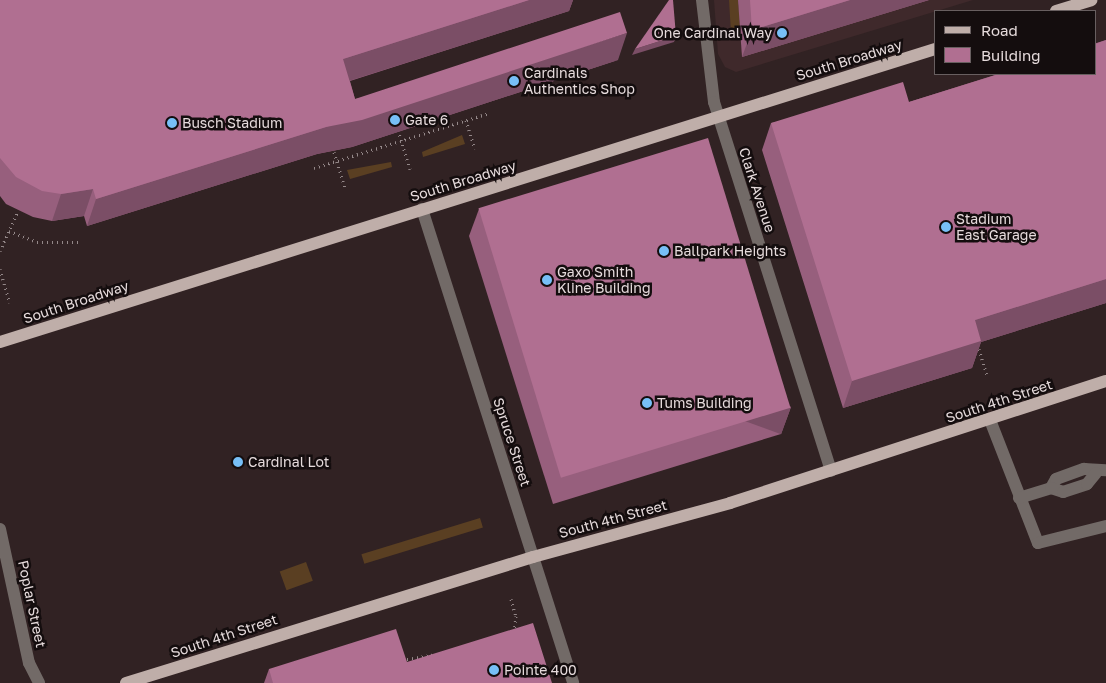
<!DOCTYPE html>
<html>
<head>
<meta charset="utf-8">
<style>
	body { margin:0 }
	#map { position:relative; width:1106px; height:683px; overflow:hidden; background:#312223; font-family:"Golos Text",sans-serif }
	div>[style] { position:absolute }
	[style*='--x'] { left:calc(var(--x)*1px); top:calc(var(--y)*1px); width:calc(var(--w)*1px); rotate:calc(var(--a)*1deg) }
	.built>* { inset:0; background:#3f292b }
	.green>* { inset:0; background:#5a3f22; transform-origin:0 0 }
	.path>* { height:3px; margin-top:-1.5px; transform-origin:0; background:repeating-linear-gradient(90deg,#948889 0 1px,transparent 0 5px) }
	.minor>* { height:12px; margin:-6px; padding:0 6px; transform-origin:6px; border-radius:6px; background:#726a67 }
	.major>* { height:12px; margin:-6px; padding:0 6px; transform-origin:6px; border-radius:6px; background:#bfaea9 }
	.wall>* { inset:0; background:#975f7d }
	.shaded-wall>* { inset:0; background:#7b4e66; transform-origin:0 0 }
	.building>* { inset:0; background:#b06f91; transform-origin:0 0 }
	.dots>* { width:14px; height:14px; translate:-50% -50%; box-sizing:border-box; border:2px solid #140d0e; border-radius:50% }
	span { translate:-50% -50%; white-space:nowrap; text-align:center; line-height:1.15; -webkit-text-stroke:5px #140d0e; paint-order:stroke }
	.poi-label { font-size:14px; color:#e6dbdc }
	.right { translate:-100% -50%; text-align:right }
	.left { translate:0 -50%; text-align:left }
	.street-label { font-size:14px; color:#e6dbdc }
	.legend { position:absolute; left:934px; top:10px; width:162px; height:65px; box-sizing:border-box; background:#140d0e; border:1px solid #685f60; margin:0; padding:6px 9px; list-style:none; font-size:15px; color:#e6dbdc }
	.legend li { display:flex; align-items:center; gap:10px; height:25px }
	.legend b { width:25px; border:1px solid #685f60 }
</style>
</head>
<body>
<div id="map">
	<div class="built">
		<div style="clip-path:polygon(714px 0,973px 0,736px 72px,725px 67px,718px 54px)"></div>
	</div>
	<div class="green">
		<div style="clip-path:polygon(729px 0,738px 0,741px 41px,737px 33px,731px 33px)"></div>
		<div style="clip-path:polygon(462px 135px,465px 144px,423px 157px,422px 152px)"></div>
		<div style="clip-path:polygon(391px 162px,392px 167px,350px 179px,347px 170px)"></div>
		<div style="left:480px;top:518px;width:10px;height:124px;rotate:73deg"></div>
		<div style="left:306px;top:562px;width:20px;height:28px;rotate:70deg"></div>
	</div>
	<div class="path">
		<div style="--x:466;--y:120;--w:30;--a:73"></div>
		<div style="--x:398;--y:130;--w:41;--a:72.9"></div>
		<div style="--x:334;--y:152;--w:39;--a:73"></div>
		<div style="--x:314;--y:168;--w:183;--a:-17.4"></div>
		<div style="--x:9;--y:231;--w:30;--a:21"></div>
		<div style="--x:37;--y:242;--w:41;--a:0"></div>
		<div style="--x:0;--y:251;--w:44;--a:-65.8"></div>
		<div style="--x:0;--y:269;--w:35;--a:74"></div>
		<div style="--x:975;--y:351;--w:4;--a:-27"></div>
		<div style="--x:979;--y:349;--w:27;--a:73"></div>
		<div style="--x:511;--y:599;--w:18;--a:74"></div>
		<div style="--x:516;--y:616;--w:16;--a:97"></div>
		<div style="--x:402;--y:660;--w:35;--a:-10"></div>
	</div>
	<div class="minor">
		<div style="--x:702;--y:0;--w:103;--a:83.3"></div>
		<div style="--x:714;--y:102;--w:387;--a:72.4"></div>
		<div style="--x:422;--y:209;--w:497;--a:72.3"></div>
		<div style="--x:990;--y:420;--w:132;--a:68.7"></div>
		<div style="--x:1038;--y:543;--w:70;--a:-14"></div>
		<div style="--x:1051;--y:488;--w:10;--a:-61"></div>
		<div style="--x:1056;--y:479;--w:30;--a:-20"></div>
		<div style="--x:1084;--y:469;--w:22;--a:3"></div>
		<div style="--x:1019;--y:498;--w:34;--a:-17"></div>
		<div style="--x:1051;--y:488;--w:13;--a:18"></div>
		<div style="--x:1063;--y:492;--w:25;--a:-18"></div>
		<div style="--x:1087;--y:484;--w:14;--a:-51"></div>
		<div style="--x:0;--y:529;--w:137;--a:77.8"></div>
		<div style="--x:29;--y:663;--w:22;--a:63"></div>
	</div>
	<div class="major">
		<div style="--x:1056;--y:11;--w:37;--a:-17"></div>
		<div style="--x:0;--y:342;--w:980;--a:-17.4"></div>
		<div style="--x:126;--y:683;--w:426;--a:-17.2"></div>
		<div style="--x:533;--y:557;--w:204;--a:-15.3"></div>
		<div style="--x:730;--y:503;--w:395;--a:-18"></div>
	</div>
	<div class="wall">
		<div style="clip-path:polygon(0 0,573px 0,569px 11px,350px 81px,355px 99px,618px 60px,352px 147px,317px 154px,87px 226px,84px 216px,52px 221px,33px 217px,6px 204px,0 196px)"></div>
		<div style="clip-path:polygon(738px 0,929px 0,742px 57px)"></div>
		<div style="clip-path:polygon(1106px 40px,1106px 303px,981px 342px,972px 368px,843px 408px,762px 150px,771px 123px,909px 102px)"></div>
		<div style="clip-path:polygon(479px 209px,791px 407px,781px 434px,553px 504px,469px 236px)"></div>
		<div style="clip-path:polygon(269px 669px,552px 683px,264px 683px)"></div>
	</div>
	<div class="shaded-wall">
		<div style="clip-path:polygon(529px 0,573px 0,569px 11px,333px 86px,343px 59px)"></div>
		<div style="clip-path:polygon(850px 0,929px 0,742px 57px,752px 30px)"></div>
		<div style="clip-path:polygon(627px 33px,618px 60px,352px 147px,317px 154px,87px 226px,96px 199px)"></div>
		<div style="clip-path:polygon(676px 36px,674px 42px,632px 55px,635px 49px)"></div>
		<div style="clip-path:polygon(93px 189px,84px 216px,52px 221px,61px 194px)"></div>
		<div style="clip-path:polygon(1106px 279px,1106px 303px,981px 342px,972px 368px,843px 408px,852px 381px,975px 320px)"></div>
		<div style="left:791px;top:407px;width:29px;height:239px;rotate:110deg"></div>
	</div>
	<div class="building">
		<div style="clip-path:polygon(0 0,529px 0,343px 59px,355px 99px,620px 12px,627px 33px,362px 120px,326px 127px,96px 199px,93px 189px,61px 194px,42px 191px,16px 177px,0 158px)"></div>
		<div style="clip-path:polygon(669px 0,673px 0,676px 36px,635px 49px)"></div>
		<div style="clip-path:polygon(750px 0,850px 0,752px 30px)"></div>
		<div style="clip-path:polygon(1106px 40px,1106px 279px,975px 320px,981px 341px,852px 381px,771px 123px,903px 82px,909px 102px,999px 74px,1095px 74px,1095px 44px)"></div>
		<div style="left:708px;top:138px;width:282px;height:240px;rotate:73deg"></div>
		<div style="clip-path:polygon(533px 623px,552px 683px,273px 683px,269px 669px,396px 629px,407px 662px)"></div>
	</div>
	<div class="dots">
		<div style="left:782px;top:33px;background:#77bff7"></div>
		<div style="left:514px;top:81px;background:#77bff7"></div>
		<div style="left:395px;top:120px;background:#77bff7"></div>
		<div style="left:172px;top:123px;background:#77bff7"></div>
		<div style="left:946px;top:227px;background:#77bff7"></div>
		<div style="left:664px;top:251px;background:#77bff7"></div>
		<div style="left:547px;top:280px;background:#77bff7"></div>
		<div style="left:647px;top:403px;background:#77bff7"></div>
		<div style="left:238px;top:462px;background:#77bff7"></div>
		<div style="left:494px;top:670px;background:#77bff7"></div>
	</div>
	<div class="poi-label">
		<span class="right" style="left:772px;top:33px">One Cardinal Way</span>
		<span class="left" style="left:524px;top:81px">Cardinals<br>Authentics Shop</span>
		<span class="left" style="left:405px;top:120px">Gate 6</span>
		<span class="left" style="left:182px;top:123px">Busch Stadium</span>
		<span class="left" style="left:956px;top:227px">Stadium<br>East Garage</span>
		<span class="left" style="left:674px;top:251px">Ballpark Heights</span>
		<span class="left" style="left:557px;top:280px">Gaxo Smith<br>Kline Building</span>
		<span class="left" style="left:657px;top:403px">Tums Building</span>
		<span class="left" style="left:248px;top:462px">Cardinal Lot</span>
		<span class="left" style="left:504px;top:670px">Pointe 400</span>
	</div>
	<div class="street-label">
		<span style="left:849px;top:60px;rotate:-17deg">South Broadway</span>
		<span style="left:463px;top:181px;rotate:-17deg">South Broadway</span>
		<span style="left:757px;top:190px;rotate:72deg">Clark Avenue</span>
		<span style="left:76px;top:302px;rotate:-18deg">South Broadway</span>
		<span style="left:999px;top:401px;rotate:-18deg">South 4th Street</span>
		<span style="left:512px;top:442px;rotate:72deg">Spruce Street</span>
		<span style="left:613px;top:519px;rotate:-15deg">South 4th Street</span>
		<span style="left:32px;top:604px;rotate:78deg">Poplar Street</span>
		<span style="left:224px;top:636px;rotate:-18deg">South 4th Street</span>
	</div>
	<ul class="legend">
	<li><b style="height:6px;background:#bfaea9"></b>Road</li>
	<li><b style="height:14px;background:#b06f91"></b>Building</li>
	</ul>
</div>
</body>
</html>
